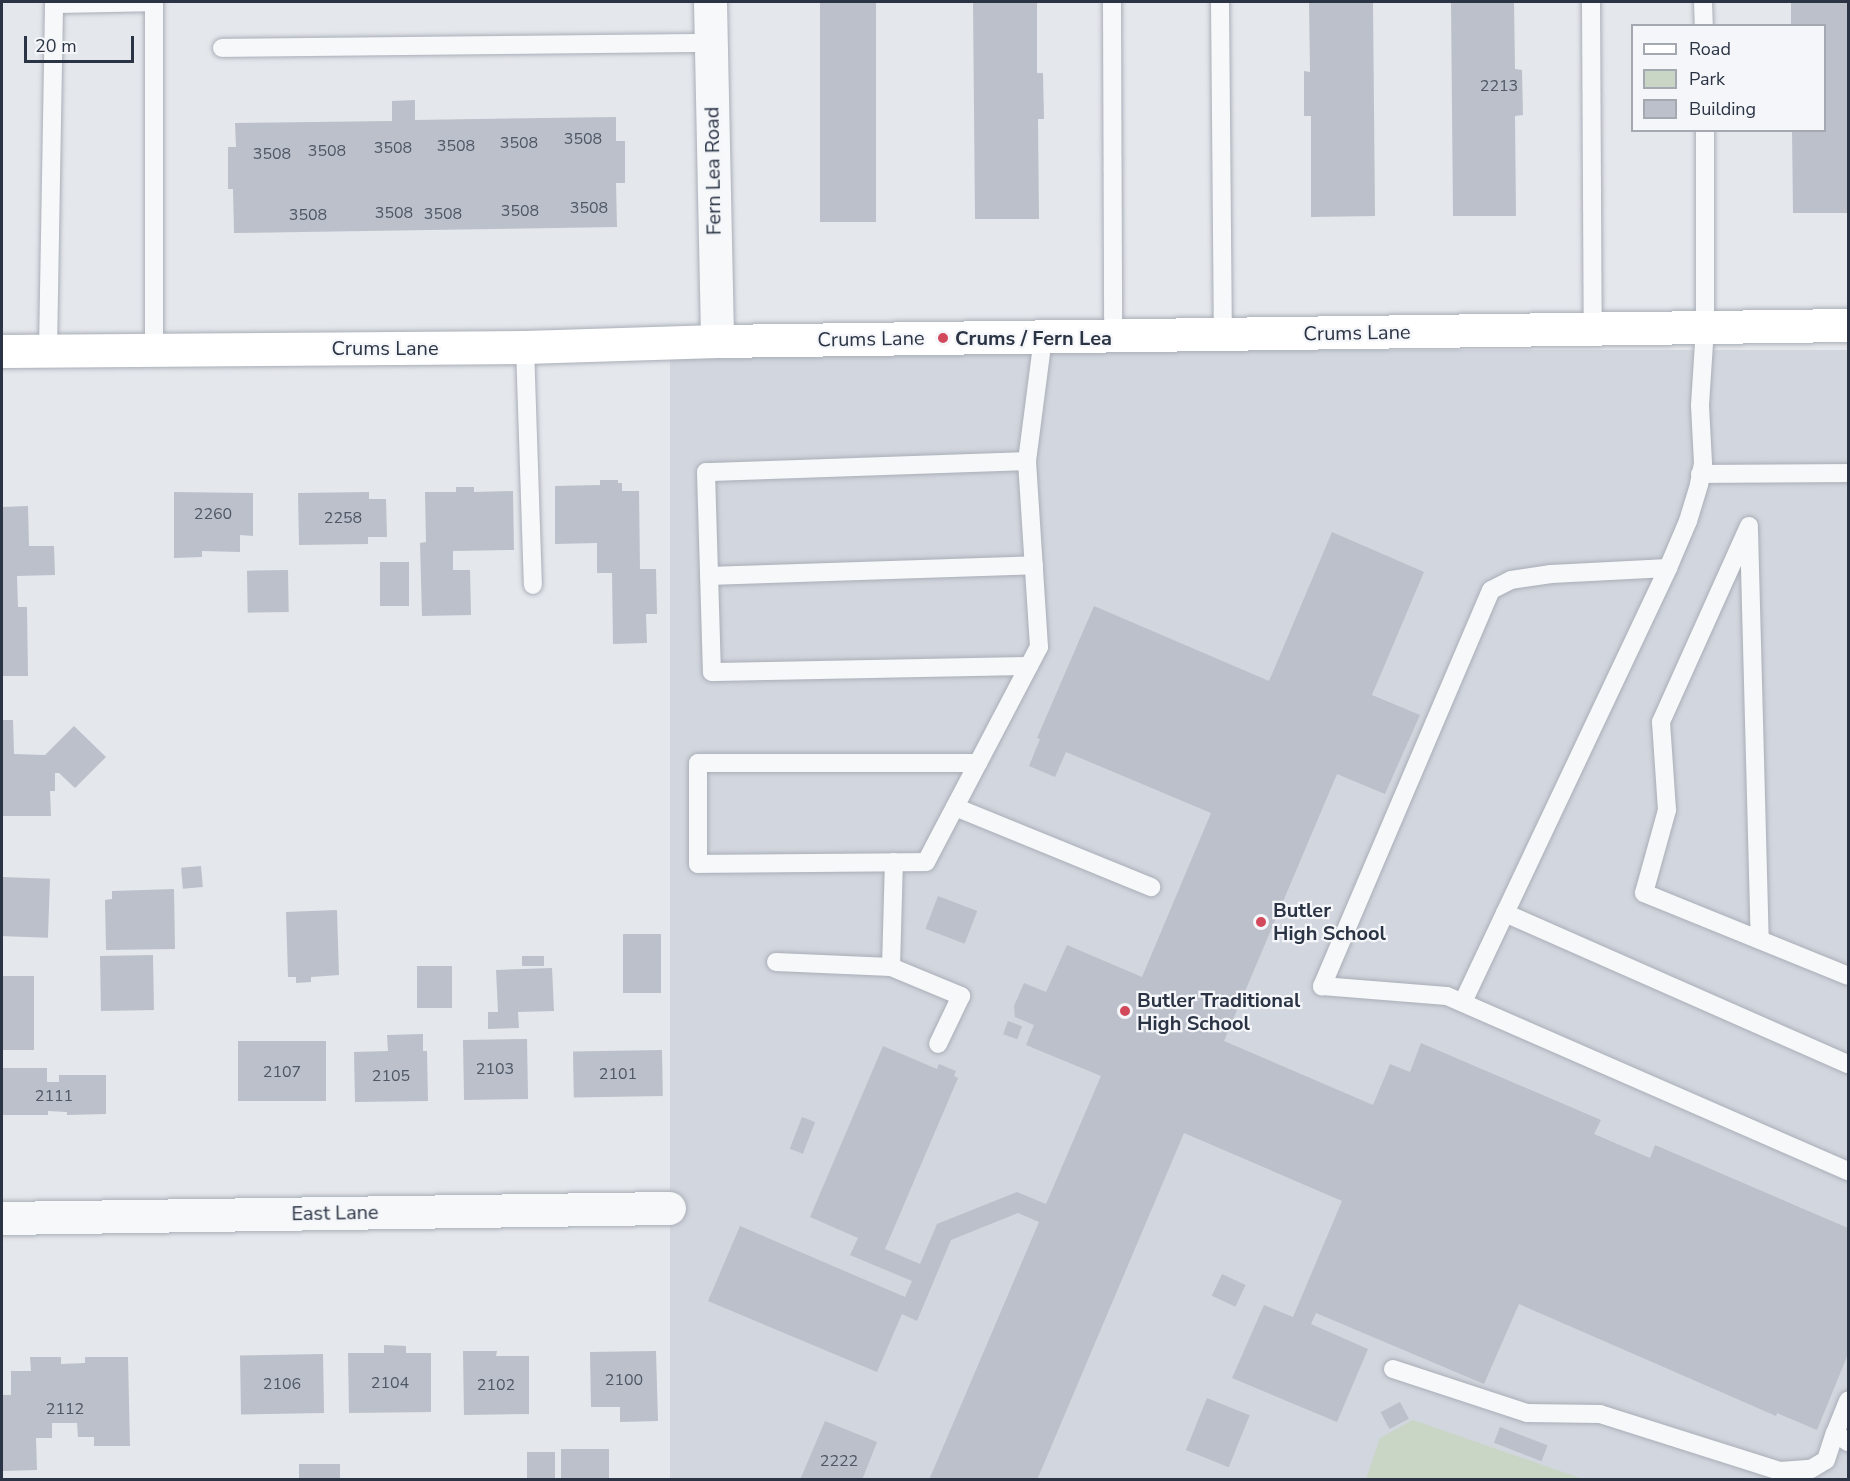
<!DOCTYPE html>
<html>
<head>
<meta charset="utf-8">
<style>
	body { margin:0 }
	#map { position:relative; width:1850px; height:1481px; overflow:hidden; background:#e4e7ec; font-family:"Nunito Sans",sans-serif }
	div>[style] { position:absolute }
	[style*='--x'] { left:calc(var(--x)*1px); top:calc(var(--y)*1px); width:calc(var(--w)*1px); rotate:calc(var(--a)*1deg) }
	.built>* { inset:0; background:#d2d6de; transform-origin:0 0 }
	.green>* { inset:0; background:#c9d6c5 }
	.building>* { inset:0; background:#bbc0ca; transform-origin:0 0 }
	.roads { filter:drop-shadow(0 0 2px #a9aeb7) drop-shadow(0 0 2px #a9aeb7) }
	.service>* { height:18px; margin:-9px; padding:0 9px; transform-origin:9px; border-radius:9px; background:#f7f8fa }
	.minor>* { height:33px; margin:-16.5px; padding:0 16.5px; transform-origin:16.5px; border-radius:16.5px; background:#f7f8fa }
	.secondary>* { height:33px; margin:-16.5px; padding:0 16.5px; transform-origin:16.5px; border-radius:16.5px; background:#fff }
	.dots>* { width:16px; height:16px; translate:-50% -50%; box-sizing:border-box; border:3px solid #f4f6f9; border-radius:50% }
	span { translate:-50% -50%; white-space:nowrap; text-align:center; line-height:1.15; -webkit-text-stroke:4.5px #f4f6f9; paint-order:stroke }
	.number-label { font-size:16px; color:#4f5766 }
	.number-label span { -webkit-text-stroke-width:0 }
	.street-label { font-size:20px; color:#2b3445 }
	.poi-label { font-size:20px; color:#2b3445; font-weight:700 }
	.left { translate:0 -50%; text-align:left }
	.frame { position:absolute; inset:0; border:3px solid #2b3445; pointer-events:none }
	.legend { position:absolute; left:1631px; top:24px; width:195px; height:108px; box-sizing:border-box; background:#f4f6f9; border:2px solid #a4a8b1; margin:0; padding:8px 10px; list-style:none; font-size:18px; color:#2b3445 }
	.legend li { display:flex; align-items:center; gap:12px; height:30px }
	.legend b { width:30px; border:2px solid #a4a8b1 }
	.scale { position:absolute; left:24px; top:36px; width:110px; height:27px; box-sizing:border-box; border:3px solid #2b3445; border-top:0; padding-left:8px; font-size:18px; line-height:21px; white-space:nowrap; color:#2b3445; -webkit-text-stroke:4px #f4f6f9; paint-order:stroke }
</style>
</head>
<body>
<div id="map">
	<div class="built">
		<div style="left:1848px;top:350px;width:1129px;height:1178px;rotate:90deg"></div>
	</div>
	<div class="green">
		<div style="clip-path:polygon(1413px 1420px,1583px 1479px,1366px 1479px,1380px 1438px)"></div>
	</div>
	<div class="building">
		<div style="left:820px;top:2px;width:56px;height:220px"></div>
		<div style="clip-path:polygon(973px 2px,1037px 2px,1037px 73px,1043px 73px,1044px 119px,1038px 119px,1039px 219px,975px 219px)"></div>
		<div style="clip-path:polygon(1309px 2px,1373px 2px,1375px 216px,1311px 217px,1311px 116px,1304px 116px,1304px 71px,1310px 72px)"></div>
		<div style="clip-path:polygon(1451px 2px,1514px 2px,1515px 69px,1522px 70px,1523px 115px,1515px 116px,1516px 216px,1453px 216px)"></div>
		<div style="clip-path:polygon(1791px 2px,1848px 2px,1848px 213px,1793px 213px,1792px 130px,1824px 130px,1824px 26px,1791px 26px)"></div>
		<div style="clip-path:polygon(415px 100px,415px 120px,616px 117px,616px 141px,625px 141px,625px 183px,616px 183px,617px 227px,234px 233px,233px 189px,228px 189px,228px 147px,236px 147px,235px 123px,392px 121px,392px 101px)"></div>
		<div style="clip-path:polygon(600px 480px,618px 480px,618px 483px,622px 483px,622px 491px,639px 491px,640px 569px,656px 569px,657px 614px,646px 614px,647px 643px,613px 644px,612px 573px,597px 573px,597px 543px,555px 544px,555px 486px,600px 485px)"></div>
		<div style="clip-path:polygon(456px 487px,474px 487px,474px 492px,513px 491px,514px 550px,453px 551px,453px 570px,470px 570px,471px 615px,422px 616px,420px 543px,426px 542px,425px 492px,456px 492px)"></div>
		<div style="clip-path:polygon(174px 492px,253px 493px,253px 536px,240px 535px,240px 552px,202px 551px,202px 557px,174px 558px)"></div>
		<div style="clip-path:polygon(369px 492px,369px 499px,386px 499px,387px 537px,368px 537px,368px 544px,299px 545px,298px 493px)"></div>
		<div style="clip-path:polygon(28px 506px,29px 546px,54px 546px,55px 575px,17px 576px,18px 607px,27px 607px,28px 676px,2px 676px,2px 507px)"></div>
		<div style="clip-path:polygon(1332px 532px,1424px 572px,1372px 695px,1420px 715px,1385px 794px,1337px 774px,1224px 1041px,1373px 1105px,1390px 1064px,1410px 1072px,1421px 1043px,1601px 1120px,1594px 1134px,1650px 1158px,1655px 1145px,1848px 1228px,1848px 1354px,1817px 1430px,1777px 1413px,1776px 1416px,1519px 1304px,1484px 1384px,1316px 1313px,1311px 1324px,1368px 1349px,1337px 1422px,1232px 1378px,1264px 1305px,1293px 1317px,1342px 1201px,1184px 1133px,1037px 1480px,929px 1480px,1039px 1222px,1018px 1213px,951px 1240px,917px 1321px,902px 1314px,877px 1372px,708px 1301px,740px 1226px,905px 1297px,912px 1281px,850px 1255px,858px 1238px,810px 1217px,883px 1046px,937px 1069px,939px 1064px,956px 1071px,954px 1076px,958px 1078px,885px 1249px,920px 1264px,937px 1224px,1017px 1192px,1046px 1204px,1101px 1076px,1026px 1045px,1034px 1025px,1015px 1017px,1014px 1006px,1024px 983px,1046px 992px,1067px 945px,1142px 977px,1211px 813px,1066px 752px,1055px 777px,1029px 766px,1040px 739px,1037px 738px,1094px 606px,1269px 681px)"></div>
		<div style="left:380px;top:562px;width:29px;height:44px"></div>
		<div style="left:288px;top:570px;width:42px;height:41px;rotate:89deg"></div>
		<div style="clip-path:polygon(2px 720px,13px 720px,14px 754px,45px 755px,74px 726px,106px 757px,75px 788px,59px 773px,55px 773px,55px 791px,50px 791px,51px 816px,2px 816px)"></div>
		<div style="left:201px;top:866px;width:21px;height:20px;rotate:85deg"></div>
		<div style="left:2px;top:877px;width:48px;height:59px;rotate:2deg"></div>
		<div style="clip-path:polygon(174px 889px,175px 949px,106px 950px,105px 900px,112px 899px,112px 891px)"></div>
		<div style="left:938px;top:896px;width:42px;height:35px;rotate:21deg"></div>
		<div style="clip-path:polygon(337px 910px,339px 975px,311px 977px,311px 982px,296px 983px,296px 977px,288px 977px,286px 912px)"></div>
		<div style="left:623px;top:934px;width:38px;height:59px"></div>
		<div style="left:153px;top:955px;width:55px;height:53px;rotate:89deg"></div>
		<div style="left:544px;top:956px;width:10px;height:22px;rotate:90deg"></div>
		<div style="left:417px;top:966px;width:35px;height:42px"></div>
		<div style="clip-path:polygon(552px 968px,554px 1011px,518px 1012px,519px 1028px,488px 1029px,488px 1012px,498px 1012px,496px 970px)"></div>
		<div style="left:2px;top:976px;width:32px;height:74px"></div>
		<div style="left:1008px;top:1021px;width:15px;height:14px;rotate:20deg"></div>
		<div style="clip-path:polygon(423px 1034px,423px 1051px,427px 1051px,428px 1101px,355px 1102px,354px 1052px,388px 1051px,387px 1035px)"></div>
		<div style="left:527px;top:1039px;width:60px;height:64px;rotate:89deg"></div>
		<div style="left:326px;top:1041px;width:60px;height:88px;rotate:90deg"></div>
		<div style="left:662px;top:1050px;width:46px;height:89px;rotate:89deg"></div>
		<div style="clip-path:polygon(2px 1068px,47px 1068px,47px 1082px,59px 1082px,59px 1075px,106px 1075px,106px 1114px,67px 1115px,67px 1112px,48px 1111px,48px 1115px,2px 1115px)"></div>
		<div style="left:802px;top:1117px;width:14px;height:34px;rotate:21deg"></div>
		<div style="left:1222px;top:1274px;width:26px;height:24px;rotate:25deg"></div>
		<div style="clip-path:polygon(384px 1345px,406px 1346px,406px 1353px,431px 1353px,431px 1412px,349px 1413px,348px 1353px,384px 1353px)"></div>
		<div style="clip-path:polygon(463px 1351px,497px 1351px,496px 1356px,529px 1356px,529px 1414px,464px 1415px)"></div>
		<div style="clip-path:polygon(656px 1351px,658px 1421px,620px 1422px,620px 1407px,591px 1407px,590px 1352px)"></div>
		<div style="left:323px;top:1354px;width:59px;height:83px;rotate:89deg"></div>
		<div style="clip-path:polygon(30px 1357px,61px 1357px,61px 1364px,85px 1363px,85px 1357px,128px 1357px,130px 1446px,94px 1446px,94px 1437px,78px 1437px,77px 1423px,52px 1423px,52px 1438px,36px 1438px,37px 1470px,2px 1471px,2px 1395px,11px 1395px,11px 1371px,31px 1371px)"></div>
		<div style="left:1207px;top:1398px;width:46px;height:56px;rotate:22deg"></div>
		<div style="left:1400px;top:1402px;width:19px;height:22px;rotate:62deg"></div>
		<div style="clip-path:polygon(825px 1421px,877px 1442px,862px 1480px,800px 1480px)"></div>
		<div style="left:1500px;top:1427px;width:51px;height:17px;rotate:21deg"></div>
		<div style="left:561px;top:1449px;width:48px;height:31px"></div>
		<div style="left:527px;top:1452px;width:28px;height:28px"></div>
		<div style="left:299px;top:1464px;width:41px;height:16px"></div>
	</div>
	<div class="roads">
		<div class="service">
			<div style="--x:1112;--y:2;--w:335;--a:89.8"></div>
			<div style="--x:1220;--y:2;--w:332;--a:89.5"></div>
			<div style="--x:1591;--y:2;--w:328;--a:89.7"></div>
			<div style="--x:1703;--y:2;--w:24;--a:88"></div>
			<div style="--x:222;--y:48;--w:488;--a:-0.6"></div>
			<div style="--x:525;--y:347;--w:238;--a:88.1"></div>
			<div style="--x:48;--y:350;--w:346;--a:-89"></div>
			<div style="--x:54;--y:4;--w:100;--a:-1.1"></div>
			<div style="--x:154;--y:2;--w:348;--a:90"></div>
			<div style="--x:1027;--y:461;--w:321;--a:178"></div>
			<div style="--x:706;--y:472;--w:200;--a:88.3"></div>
			<div style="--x:712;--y:672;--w:317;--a:-1.1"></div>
			<div style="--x:1700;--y:474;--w:148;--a:-0.4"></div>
			<div style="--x:1749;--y:526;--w:215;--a:114.2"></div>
			<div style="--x:1661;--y:722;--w:88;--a:86.1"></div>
			<div style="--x:1667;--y:810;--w:86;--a:105.5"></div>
			<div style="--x:1644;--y:893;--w:220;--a:22.1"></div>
			<div style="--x:1749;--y:530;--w:410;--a:88.5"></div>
			<div style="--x:1668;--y:568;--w:117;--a:177.1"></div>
			<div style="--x:1551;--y:574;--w:40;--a:171.5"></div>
			<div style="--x:1511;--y:580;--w:22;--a:153"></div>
			<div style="--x:1491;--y:590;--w:431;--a:113.1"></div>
			<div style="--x:1322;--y:986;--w:125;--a:4.6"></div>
			<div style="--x:1447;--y:996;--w:438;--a:23.6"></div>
			<div style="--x:709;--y:576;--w:325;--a:-1.9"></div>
			<div style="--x:978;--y:763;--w:280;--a:180"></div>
			<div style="--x:698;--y:763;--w:101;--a:90"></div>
			<div style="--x:698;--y:864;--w:228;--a:-0.5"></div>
			<div style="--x:926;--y:862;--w:112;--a:-62.3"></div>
			<div style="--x:978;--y:763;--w:131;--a:-62.3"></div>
			<div style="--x:1039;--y:647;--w:186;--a:-93.7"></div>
			<div style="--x:1027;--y:461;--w:124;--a:-82.6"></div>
			<div style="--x:955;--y:807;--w:212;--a:22.2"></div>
			<div style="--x:1505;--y:913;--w:375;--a:23.8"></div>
			<div style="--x:776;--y:962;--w:115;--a:2.5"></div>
			<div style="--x:891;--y:967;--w:76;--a:22.5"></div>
			<div style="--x:961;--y:996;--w:53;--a:115.6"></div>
			<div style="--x:891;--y:967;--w:105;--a:-88.4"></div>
			<div style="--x:1463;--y:1002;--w:480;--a:-64.7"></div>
			<div style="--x:1668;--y:568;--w:51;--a:-66.9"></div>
			<div style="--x:1688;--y:521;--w:39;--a:-73"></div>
			<div style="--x:1699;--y:484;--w:21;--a:-79"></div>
			<div style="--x:1703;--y:463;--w:58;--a:-93"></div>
			<div style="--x:1700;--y:405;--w:77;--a:-86.3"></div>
			<div style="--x:1705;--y:328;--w:198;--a:-90"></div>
			<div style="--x:1393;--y:1369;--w:141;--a:18.2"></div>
			<div style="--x:1527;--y:1413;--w:73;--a:0.8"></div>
			<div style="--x:1600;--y:1414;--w:189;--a:17.6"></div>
			<div style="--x:1780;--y:1471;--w:31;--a:-4"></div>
			<div style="--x:1811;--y:1469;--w:17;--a:-31"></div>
			<div style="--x:1826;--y:1460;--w:28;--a:-72"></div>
			<div style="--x:1835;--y:1433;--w:16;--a:35"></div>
			<div style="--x:1835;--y:1433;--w:35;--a:-68"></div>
		</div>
		<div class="minor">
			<div style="--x:710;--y:2;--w:339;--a:88.8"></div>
			<div style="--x:2;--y:1218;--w:667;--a:-0.86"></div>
		</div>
		<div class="secondary">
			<div style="--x:2;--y:351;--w:523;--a:-0.44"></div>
			<div style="--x:525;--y:347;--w:192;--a:-1.8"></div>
			<div style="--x:717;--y:341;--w:1131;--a:-0.81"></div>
		</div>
	</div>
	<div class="dots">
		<div style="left:943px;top:338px;background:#d1495b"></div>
		<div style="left:1261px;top:922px;background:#d1495b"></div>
		<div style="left:1125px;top:1011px;background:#d1495b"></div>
	</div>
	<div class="number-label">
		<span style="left:1499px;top:86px">2213</span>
		<span style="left:583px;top:139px">3508</span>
		<span style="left:519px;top:143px">3508</span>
		<span style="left:456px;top:146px">3508</span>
		<span style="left:393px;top:148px">3508</span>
		<span style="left:327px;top:151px">3508</span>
		<span style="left:272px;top:154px">3508</span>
		<span style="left:589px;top:208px">3508</span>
		<span style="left:520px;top:211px">3508</span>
		<span style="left:394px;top:213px">3508</span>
		<span style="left:443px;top:214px">3508</span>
		<span style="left:308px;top:215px">3508</span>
		<span style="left:213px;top:514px">2260</span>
		<span style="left:343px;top:518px">2258</span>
		<span style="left:495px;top:1069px">2103</span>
		<span style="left:282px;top:1072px">2107</span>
		<span style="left:618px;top:1074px">2101</span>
		<span style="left:391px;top:1076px">2105</span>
		<span style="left:54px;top:1096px">2111</span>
		<span style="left:624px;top:1380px">2100</span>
		<span style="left:390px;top:1383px">2104</span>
		<span style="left:282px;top:1384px">2106</span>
		<span style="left:496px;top:1385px">2102</span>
		<span style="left:65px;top:1409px">2112</span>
		<span style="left:839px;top:1461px">2222</span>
	</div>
	<div class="street-label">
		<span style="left:713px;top:171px;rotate:-91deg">Fern Lea Road</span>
		<span style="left:1357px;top:333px;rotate:-1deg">Crums Lane</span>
		<span style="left:871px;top:339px;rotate:-1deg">Crums Lane</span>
		<span style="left:385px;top:348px">Crums Lane</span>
		<span style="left:335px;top:1213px;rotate:-1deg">East Lane</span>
	</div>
	<div class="poi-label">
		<span class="left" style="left:955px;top:338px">Crums / Fern Lea</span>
		<span class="left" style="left:1273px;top:922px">Butler<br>High School</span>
		<span class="left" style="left:1137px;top:1012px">Butler Traditional<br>High School</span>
	</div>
	<div class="frame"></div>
	<ul class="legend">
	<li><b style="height:8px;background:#fff"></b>Road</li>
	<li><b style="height:16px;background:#c9d6c5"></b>Park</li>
	<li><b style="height:16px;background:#bbc0ca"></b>Building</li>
	</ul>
	<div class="scale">20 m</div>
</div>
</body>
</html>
